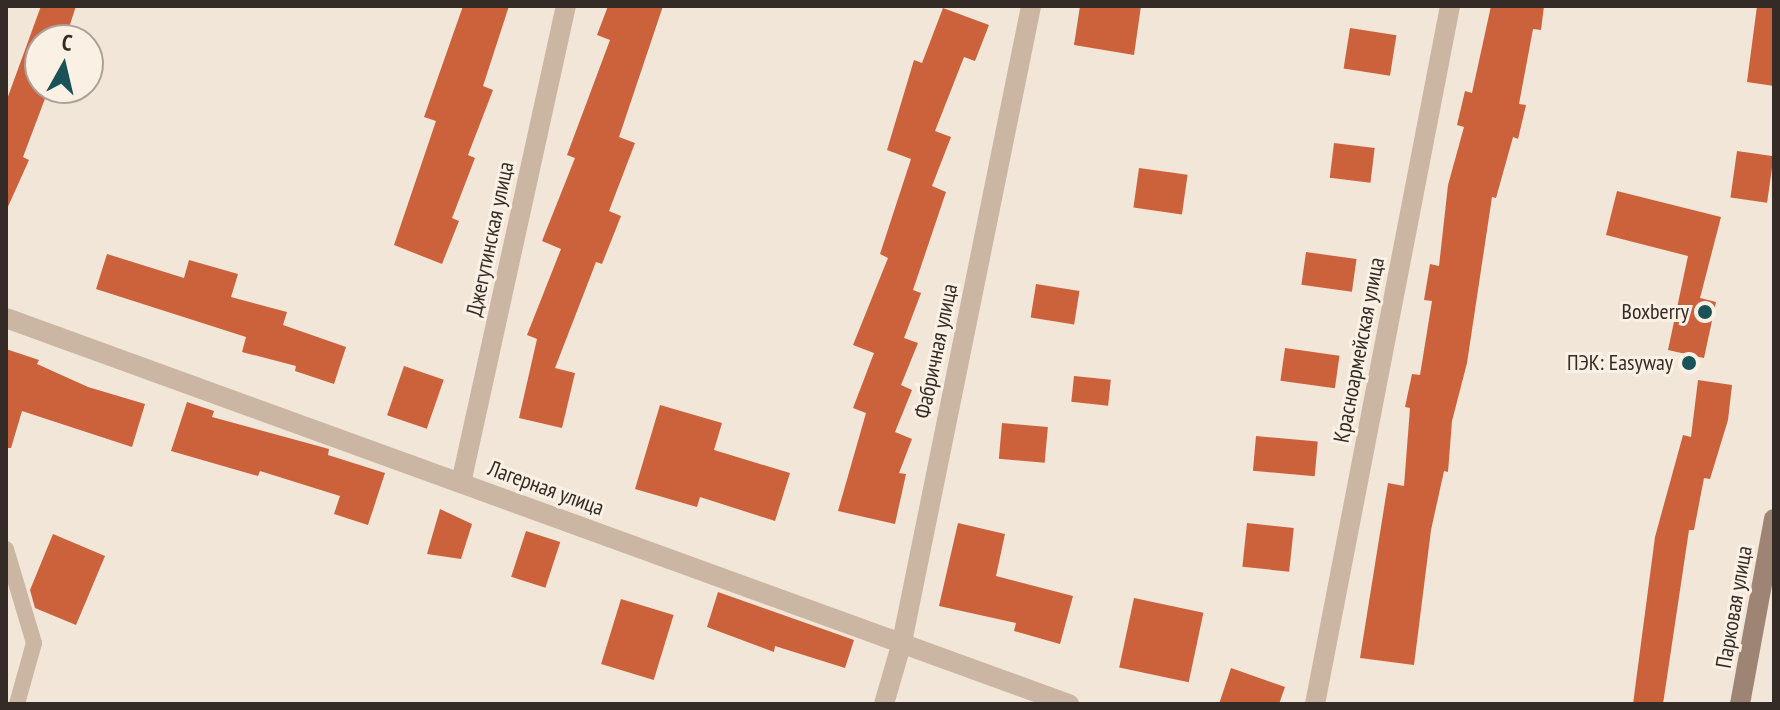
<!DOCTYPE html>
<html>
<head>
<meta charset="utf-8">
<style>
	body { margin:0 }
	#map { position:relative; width:1780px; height:710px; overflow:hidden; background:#f2e6d8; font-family:"PT Sans Narrow",sans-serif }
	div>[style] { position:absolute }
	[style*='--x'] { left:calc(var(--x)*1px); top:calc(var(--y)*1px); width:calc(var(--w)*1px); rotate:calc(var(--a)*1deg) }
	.building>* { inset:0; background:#cc623c; transform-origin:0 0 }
	.service>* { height:16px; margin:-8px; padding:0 8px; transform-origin:8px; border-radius:8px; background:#cbb6a3 }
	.minor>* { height:20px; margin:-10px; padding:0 10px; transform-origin:10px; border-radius:10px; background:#cbb6a3 }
	.tertiary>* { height:20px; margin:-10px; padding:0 10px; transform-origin:10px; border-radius:10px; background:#cbb6a3 }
	.secondary>* { height:20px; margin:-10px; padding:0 10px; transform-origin:10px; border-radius:10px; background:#9e8475 }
	.dots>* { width:22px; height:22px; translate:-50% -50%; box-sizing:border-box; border:4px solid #faf0e4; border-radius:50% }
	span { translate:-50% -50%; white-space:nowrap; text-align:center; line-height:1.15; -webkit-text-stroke:6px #faf0e4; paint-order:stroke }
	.street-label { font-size:22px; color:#352b26 }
	.poi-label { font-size:22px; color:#352b26 }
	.right { translate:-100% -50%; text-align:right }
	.frame { position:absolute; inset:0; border:8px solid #352b26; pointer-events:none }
	.north { position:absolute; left:24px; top:24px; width:80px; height:80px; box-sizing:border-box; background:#faf0e4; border:2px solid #aba198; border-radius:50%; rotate:8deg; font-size:22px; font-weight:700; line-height:32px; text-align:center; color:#352b26 }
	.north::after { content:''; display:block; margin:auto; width:28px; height:36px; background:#195358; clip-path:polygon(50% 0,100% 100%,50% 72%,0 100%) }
</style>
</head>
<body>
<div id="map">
	<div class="building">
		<div style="clip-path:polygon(41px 6px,76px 6px,65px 40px,40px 32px,40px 88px,49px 88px,23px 157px,29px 160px,6px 211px,6px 102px)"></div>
		<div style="clip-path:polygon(463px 6px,509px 6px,483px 86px,493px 90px,468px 155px,475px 158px,452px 218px,459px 221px,442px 264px,394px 245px,436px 121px,424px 117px)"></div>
		<div style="clip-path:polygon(608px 6px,663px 6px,619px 137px,635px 143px,609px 211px,621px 216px,602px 264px,596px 262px,555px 368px,575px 373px,562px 428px,519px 418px,537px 339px,527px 335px,561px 249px,542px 241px,575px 158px,567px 155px,610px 40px,597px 35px)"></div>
		<div style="clip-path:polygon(1080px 6px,1141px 6px,1134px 55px,1074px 45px)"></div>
		<div style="clip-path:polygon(1491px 6px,1544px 6px,1541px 30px,1533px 29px,1519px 104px,1526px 105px,1518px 139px,1513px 137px,1496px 198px,1492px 197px,1467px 363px,1452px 421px,1448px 472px,1444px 471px,1431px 530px,1414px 665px,1360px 658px,1388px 483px,1404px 486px,1410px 408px,1405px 407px,1412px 374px,1420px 375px,1432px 301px,1424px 300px,1430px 264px,1439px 266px,1448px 185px,1464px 127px,1457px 125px,1465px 91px,1472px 93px)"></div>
		<div style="clip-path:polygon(1757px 6px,1774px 6px,1774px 86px,1747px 82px)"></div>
		<div style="clip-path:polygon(943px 8px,989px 25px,975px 61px,964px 57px,935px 131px,951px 137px,932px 186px,946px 192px,913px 290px,921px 293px,904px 338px,918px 343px,901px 385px,912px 390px,895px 432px,912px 439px,899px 473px,906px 474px,895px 524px,838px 511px,866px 413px,853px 408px,874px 353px,853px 345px,888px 258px,880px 254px,911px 159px,887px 150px,914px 60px,922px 63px)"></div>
		<div style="left:1350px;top:28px;width:47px;height:41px;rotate:9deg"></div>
		<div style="left:1334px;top:143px;width:41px;height:35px;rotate:7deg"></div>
		<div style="left:1737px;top:151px;width:37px;height:47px;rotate:8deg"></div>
		<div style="left:1139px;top:168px;width:49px;height:40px;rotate:8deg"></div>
		<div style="clip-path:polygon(1617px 191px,1721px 217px,1700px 298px,1716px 302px,1704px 358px,1668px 350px,1688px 256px,1606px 235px)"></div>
		<div style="left:1306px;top:252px;width:51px;height:33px;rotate:8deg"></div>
		<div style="clip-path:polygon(107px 254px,184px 278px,189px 260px,238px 274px,231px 297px,287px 312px,283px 325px,346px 347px,334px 384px,295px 371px,296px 366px,242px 352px,246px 337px,96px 289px)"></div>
		<div style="left:1036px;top:284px;width:44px;height:34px;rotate:9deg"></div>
		<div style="left:1285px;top:348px;width:55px;height:33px;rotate:8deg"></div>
		<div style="clip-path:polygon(6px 349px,39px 360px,37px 364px,88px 387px,145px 404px,132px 447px,22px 411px,11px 448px,6px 448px)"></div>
		<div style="left:404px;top:366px;width:42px;height:52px;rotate:19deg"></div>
		<div style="left:1074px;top:376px;width:37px;height:26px;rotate:6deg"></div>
		<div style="clip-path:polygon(1698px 380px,1732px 385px,1728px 420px,1710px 479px,1704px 478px,1694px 530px,1689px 530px,1663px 704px,1633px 704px,1655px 537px,1683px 435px,1691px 437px)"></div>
		<div style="clip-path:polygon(187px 402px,214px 411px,212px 417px,329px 449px,328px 455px,385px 473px,368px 525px,334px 514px,340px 496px,260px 471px,258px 476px,171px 451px)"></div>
		<div style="clip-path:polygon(660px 405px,722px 423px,714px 450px,790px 473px,775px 521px,700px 497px,697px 507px,635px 489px)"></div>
		<div style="left:1002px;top:423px;width:46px;height:36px;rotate:5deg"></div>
		<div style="left:1256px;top:436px;width:62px;height:35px;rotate:5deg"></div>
		<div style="clip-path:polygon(440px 509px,472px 524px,461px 559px,427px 554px)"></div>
		<div style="clip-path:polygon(958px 523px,1005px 534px,996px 576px,1073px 596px,1060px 644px,1014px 631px,1016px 623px,939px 606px)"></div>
		<div style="left:1247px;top:523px;width:47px;height:44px;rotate:6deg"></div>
		<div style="left:526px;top:531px;width:36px;height:48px;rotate:18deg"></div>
		<div style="clip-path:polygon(53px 534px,105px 556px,76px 625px,35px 608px,30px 590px)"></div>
		<div style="clip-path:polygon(718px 592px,854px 640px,845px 668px,775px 646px,774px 652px,707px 627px)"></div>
		<div style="left:1134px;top:598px;width:71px;height:71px;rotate:12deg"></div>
		<div style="left:621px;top:599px;width:55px;height:68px;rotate:17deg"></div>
		<div style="clip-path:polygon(1231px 668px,1285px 687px,1279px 704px,1219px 704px)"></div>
	</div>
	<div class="service">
		<div style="--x:6;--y:549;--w:98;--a:73.4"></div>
		<div style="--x:34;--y:643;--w:63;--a:105.6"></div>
	</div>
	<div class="minor">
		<div style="--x:461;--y:483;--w:488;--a:-77.6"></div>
		<div style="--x:884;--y:704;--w:65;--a:-73.8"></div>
		<div style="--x:902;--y:642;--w:649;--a:-78.53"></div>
		<div style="--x:1315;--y:704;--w:711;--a:-79.05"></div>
	</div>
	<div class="tertiary">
		<div style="--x:6;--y:318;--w:1131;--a:19.96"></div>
	</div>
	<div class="secondary">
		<div style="--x:1740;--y:704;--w:188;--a:-79.6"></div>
	</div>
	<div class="dots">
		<div style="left:1705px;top:312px;background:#195358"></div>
		<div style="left:1689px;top:363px;background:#195358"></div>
	</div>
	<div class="street-label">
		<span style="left:490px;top:239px;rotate:-78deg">Джегутинская улица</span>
		<span style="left:1359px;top:350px;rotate:-79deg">Красноармейская улица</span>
		<span style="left:936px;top:351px;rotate:-78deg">Фабричная улица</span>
		<span style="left:546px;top:488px;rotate:20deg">Лагерная улица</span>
		<span style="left:1734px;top:607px;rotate:-80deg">Парковая улица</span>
	</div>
	<div class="poi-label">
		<span class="right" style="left:1689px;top:312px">Boxberry</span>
		<span class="right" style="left:1673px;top:363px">ПЭК: Easyway</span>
	</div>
	<div class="frame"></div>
	<div class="north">С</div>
</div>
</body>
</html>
